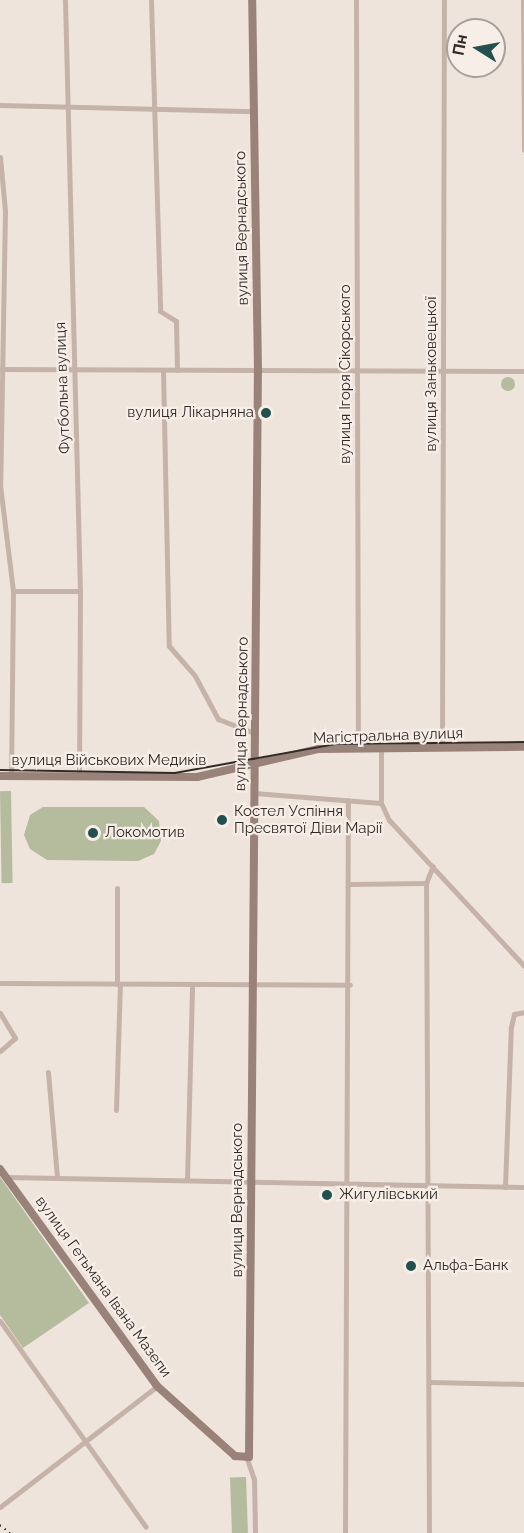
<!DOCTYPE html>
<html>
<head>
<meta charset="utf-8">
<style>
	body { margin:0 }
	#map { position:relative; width:524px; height:1533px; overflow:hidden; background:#efe4db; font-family:Raleway,sans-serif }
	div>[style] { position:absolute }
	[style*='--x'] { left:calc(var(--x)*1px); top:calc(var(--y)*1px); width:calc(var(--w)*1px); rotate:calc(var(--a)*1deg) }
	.green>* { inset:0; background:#b5bc9d; transform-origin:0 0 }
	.round { border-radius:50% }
	.street>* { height:5px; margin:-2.5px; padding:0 2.5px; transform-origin:2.5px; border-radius:2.5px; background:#c5b3a9 }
	.secondary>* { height:8px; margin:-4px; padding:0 4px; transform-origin:4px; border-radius:4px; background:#99827a }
	.tram>* { height:1.5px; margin:-0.75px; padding:0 0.75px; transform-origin:0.75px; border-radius:0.75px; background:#332a28 }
	.rail>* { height:1.5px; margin-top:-0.75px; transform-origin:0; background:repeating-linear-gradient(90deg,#332a28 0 1.5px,transparent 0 6px) }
	.dots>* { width:16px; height:16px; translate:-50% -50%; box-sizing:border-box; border:3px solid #f7eee7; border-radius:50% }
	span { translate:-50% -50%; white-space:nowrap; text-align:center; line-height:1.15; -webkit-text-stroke:4.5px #f7eee7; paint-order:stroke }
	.street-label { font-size:15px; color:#332a28 }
	.poi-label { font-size:15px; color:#332a28 }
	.right { translate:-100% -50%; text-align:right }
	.left { translate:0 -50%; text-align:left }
	.north { position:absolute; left:446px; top:18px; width:60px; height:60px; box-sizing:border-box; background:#f7eee7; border:2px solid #a9a09b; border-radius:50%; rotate:281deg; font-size:16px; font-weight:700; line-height:24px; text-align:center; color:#332a28 }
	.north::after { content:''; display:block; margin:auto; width:21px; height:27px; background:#22504f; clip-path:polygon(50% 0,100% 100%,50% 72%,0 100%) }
</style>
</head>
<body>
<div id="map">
	<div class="green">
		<div class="round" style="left:501px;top:377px;width:14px;height:14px"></div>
		<div style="left:11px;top:791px;width:92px;height:11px;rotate:89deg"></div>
		<div style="clip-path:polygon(43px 807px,144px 807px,159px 821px,161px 841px,154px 854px,138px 861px,47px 860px,30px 849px,24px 835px,30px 815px)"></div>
		<div style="clip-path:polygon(0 1177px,89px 1303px,23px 1348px,0 1315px)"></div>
		<div style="left:246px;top:1477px;width:56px;height:16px;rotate:88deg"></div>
	</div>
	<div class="street">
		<div style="--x:65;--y:0;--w:591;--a:88.55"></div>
		<div style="--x:80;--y:591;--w:185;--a:90.3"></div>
		<div style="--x:151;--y:0;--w:311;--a:88.3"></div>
		<div style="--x:160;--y:311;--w:19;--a:32"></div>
		<div style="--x:176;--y:321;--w:49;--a:88.8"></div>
		<div style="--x:356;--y:0;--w:748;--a:89.85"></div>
		<div style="--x:523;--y:0;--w:150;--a:89.6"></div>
		<div style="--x:0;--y:105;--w:254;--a:1.4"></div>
		<div style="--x:0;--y:157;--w:54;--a:84.7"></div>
		<div style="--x:5;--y:211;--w:274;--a:91"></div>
		<div style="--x:0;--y:485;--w:107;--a:83"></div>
		<div style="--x:13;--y:591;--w:184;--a:90.6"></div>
		<div style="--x:0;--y:369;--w:524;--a:0.22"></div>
		<div style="--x:163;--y:370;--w:276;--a:88.8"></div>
		<div style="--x:169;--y:646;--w:40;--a:49"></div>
		<div style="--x:195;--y:676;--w:49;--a:61.9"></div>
		<div style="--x:218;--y:719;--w:40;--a:21"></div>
		<div style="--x:13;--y:591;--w:67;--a:0"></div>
		<div style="--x:442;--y:747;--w:747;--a:-89.85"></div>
		<div style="--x:254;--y:793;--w:127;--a:4.5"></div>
		<div style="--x:381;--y:803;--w:19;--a:65"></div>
		<div style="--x:389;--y:820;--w:199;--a:47.2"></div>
		<div style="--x:381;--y:803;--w:55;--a:-90"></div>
		<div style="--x:351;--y:884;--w:75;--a:-0.8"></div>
		<div style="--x:117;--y:888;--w:96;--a:90"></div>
		<div style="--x:0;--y:983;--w:350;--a:0.3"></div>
		<div style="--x:0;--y:1013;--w:29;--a:59"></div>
		<div style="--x:15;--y:1038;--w:20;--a:139"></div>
		<div style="--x:48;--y:1072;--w:105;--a:85.1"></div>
		<div style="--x:116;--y:1110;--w:126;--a:-88.2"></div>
		<div style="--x:6;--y:1177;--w:518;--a:1.11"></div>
		<div style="--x:187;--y:1180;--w:194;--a:-88.5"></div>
		<div style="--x:505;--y:1187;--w:160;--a:-87.9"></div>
		<div style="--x:511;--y:1027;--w:13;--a:-77"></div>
		<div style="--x:514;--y:1014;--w:10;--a:-11"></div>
		<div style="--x:0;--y:1321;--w:252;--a:54.7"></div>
		<div style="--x:430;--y:1382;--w:94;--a:1.2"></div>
		<div style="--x:247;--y:1459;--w:21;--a:71"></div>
		<div style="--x:254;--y:1479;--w:54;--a:88.9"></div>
		<div style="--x:0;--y:1507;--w:198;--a:-37.6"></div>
		<div style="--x:345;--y:1533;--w:733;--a:-89.77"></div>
		<div style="--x:429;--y:1533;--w:650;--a:-90.26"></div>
		<div style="--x:426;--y:883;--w:18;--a:-68"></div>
	</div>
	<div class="secondary">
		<div style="--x:0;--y:776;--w:197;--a:0.3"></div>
		<div style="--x:197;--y:777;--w:124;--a:-13"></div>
		<div style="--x:318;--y:749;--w:206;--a:-0.6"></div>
		<div style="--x:0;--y:1169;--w:268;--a:54.1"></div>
		<div style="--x:157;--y:1386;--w:105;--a:41.9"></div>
		<div style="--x:235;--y:1456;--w:14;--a:4"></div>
		<div style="--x:249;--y:1457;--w:1086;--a:-89.53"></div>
		<div style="--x:258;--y:371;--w:371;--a:-90.9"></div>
	</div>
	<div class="tram">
		<div style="--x:0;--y:770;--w:175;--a:1"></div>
		<div style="--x:175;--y:773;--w:164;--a:-10.2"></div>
		<div style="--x:336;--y:744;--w:188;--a:-0.6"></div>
	</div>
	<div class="rail">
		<div style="--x:0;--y:1525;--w:13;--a:39"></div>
	</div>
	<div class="dots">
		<div style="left:266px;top:413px;background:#22504f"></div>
		<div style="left:222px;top:820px;background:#22504f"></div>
		<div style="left:93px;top:833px;background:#22504f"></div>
		<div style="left:327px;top:1195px;background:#22504f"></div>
		<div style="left:411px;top:1266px;background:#22504f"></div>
	</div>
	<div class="street-label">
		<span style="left:242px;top:228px;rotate:-91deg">вулиця Вернадського</span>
		<span style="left:346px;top:374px;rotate:-90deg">вулиця Ігоря Сікорського</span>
		<span style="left:432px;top:374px;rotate:-90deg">вулиця Заньковецької</span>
		<span style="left:63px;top:388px;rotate:-92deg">Футбольна вулиця</span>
		<span style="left:242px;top:714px;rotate:-89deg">вулиця Вернадського</span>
		<span style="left:388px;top:736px;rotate:-2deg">Магістральна вулиця</span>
		<span style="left:109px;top:761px">вулиця Військових Медиків</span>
		<span style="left:238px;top:1200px;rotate:-90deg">вулиця Вернадського</span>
		<span style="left:103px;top:1287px;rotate:54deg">вулиця Гетьмана Івана Мазепи</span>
	</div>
	<div class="poi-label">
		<span class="right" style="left:254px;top:413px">вулиця Лікарняна</span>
		<span class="left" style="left:234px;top:820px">Костел Успіння<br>Пресвятої Діви Марії</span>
		<span class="left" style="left:105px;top:833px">Локомотив</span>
		<span class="left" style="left:339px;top:1195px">Жигулівський</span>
		<span class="left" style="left:423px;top:1266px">Альфа-Банк</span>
	</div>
	<div class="north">Пн</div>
</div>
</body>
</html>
